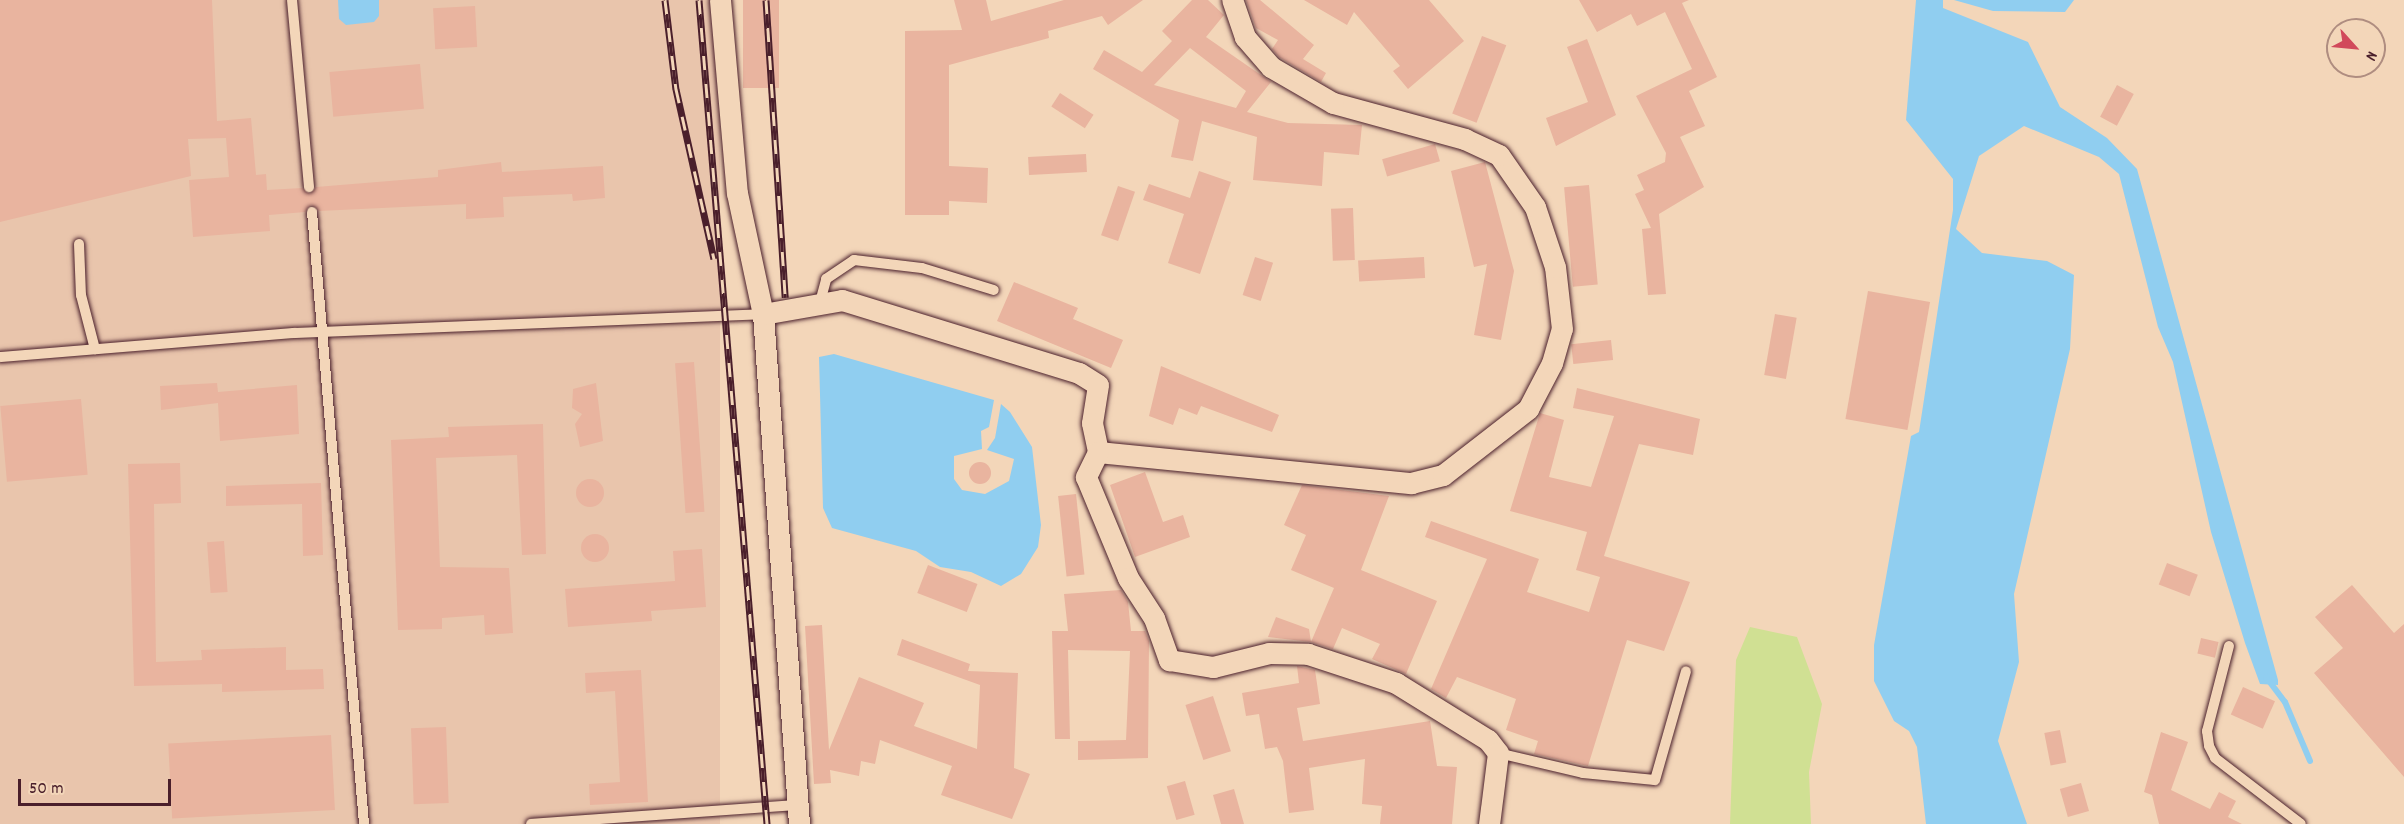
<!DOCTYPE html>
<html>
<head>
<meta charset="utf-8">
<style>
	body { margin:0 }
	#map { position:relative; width:2404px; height:824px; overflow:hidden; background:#f3d6b9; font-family:Dekko,sans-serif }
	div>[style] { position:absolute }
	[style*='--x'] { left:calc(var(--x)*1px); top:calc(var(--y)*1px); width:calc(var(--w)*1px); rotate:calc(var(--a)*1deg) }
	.built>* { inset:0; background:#e9c5ac; transform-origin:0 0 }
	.green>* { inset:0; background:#d0e093 }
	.water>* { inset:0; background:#90cef0 }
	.stream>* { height:6px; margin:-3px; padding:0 3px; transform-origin:3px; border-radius:3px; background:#90cef0 }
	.building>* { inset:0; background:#e9b49f; transform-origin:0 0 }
	.round { border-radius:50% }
	.roads { filter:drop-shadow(0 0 2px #4a1f2b) drop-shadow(0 0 2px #4a1f2b) }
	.service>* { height:10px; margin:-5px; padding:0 5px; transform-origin:5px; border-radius:5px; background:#f3d6b9 }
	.minor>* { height:21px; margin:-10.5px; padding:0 10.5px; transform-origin:10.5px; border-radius:10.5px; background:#f3d6b9 }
	.rail>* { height:7px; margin-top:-3.5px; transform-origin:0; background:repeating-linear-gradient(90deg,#f3d6b9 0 14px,#4a1f2b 0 28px); box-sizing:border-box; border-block:2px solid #4a1f2b }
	span { translate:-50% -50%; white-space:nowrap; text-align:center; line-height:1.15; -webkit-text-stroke:6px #f3d6b9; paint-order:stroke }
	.north { position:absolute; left:2326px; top:18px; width:60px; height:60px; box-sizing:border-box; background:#f3d6b9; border:2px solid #af8d80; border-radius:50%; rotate:117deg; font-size:16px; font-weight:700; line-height:24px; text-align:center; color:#4a1f2b }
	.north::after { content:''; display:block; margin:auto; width:21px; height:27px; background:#d1495b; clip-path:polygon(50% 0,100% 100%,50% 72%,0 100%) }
	.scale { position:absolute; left:18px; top:779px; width:153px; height:27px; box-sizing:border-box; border:3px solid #4a1f2b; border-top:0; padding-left:8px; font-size:18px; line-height:21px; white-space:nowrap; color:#4a1f2b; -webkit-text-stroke:4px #f3d6b9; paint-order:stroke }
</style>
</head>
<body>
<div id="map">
	<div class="built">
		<div style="left:0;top:0;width:720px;height:824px"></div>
	</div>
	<div class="green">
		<div style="clip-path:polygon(1750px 627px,1797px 637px,1822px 704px,1809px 772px,1811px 824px,1730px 824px,1736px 660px)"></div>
	</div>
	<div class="water">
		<div style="clip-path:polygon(338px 0,379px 0,379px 16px,374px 22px,346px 25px,339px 19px)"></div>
		<div style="clip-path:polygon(1916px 0,1943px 0,1943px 8px,2028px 42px,2060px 107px,2107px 138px,2137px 169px,2278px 680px,2278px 685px,2260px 684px,2245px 643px,2211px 532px,2173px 362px,2158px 327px,2119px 174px,2099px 157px,2024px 126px,1979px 156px,1956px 229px,1982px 253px,2047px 261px,2074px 275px,2070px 349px,2014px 594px,2019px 662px,1998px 741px,2027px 824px,1926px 824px,1917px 747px,1909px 731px,1894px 721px,1874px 681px,1874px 645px,1911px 436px,1919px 432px,1953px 210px,1953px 179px,1906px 120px)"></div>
		<div style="clip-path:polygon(1954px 0,2074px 0,2065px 12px,1993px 11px)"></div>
		<div style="clip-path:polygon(834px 354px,994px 400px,989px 427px,981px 431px,982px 449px,954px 456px,954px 479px,962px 490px,985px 494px,1009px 481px,1014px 459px,987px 450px,995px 438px,1001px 404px,1010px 412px,1032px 447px,1041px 525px,1038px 547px,1021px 574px,1001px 586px,971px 572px,940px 567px,916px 551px,832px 528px,823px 508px,819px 357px)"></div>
	</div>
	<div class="stream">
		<div style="--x:2266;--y:677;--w:31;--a:53"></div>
		<div style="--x:2285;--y:702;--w:64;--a:67"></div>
	</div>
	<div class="building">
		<div style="clip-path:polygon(0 0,212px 0,217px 121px,251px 118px,256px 175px,266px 174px,267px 190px,302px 188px,310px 194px,316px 187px,438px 177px,438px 170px,501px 162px,502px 172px,603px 166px,605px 198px,573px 201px,572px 194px,503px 197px,504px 217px,466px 219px,466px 204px,319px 211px,311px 205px,305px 212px,269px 215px,270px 231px,193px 237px,189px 180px,229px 177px,226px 138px,188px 139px,191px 176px,0 222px)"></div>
		<div style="left:743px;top:0;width:36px;height:88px"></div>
		<div style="clip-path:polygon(954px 0,986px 0,991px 21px,1064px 0,1143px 0,1108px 25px,1102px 16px,1048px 31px,1049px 38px,949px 65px,949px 166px,988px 168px,987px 203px,949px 201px,949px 215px,905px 215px,905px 31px,962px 30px)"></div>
		<div style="clip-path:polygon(evenodd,1192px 0,1208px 0,1224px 15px,1206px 37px,1271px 82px,1247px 112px,1288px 123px,1362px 125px,1359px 155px,1324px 152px,1322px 186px,1253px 180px,1257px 137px,1202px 121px,1193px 161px,1171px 157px,1179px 120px,1093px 69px,1104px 50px,1142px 72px,1172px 41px,1162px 31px,1192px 0,1190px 48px,1246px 91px,1236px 108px,1154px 85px,1190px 48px)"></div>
		<div style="clip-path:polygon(1246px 0,1260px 0,1314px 45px,1303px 59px,1326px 73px,1321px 82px,1279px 57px,1272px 49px,1278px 40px,1256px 28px)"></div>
		<div style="clip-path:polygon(1304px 0,1429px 0,1464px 41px,1408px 89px,1393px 71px,1400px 66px,1354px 12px,1347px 25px)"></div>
		<div style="clip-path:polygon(1579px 0,1689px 0,1682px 3px,1717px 77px,1689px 91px,1705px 126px,1680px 137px,1704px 187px,1659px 214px,1666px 294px,1648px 295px,1642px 229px,1651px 228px,1635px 194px,1644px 190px,1637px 175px,1665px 162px,1666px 153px,1636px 96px,1692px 69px,1665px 12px,1637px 26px,1631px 14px,1597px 32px)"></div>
		<div style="left:475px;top:6px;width:41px;height:42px;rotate:87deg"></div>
		<div style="left:1482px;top:36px;width:26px;height:83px;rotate:21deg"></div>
		<div style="clip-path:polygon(1587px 39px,1616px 115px,1556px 146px,1546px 118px,1588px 102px,1567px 47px)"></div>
		<div style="left:420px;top:64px;width:45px;height:91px;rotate:85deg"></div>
		<div style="left:2117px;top:85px;width:19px;height:36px;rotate:28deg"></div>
		<div style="left:1060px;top:93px;width:40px;height:16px;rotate:33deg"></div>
		<div style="left:1435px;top:144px;width:18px;height:55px;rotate:74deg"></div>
		<div style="left:1086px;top:154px;width:18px;height:58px;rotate:87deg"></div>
		<div style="clip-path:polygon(1485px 162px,1514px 271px,1501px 340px,1474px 335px,1487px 264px,1474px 267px,1451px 171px)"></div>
		<div style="clip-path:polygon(1199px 171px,1231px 182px,1200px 274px,1168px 263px,1184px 214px,1143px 200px,1149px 184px,1190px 198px)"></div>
		<div style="left:1589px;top:185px;width:100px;height:25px;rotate:85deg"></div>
		<div style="left:1118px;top:186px;width:18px;height:52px;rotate:19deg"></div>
		<div style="left:1353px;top:208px;width:52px;height:22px;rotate:88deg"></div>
		<div style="left:1255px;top:257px;width:19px;height:40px;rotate:18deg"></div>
		<div style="left:1424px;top:257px;width:21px;height:66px;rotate:87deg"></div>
		<div style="clip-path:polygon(1014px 282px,1078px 308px,1073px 319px,1123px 340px,1111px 368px,997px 321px)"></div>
		<div style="left:1868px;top:291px;width:63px;height:130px;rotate:10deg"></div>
		<div style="left:1775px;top:314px;width:22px;height:62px;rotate:10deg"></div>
		<div style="left:1611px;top:340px;width:20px;height:40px;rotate:84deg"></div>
		<div style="left:694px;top:362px;width:150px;height:19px;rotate:86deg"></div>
		<div style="clip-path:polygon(1161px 366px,1279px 415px,1272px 432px,1201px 406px,1197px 415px,1179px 408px,1173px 425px,1149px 416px)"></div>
		<div style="clip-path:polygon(217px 383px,218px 392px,297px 385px,299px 434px,220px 441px,218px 403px,161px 410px,160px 386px)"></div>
		<div style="clip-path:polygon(596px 383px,603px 441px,580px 447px,575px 424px,582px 414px,572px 408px,573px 389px)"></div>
		<div style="clip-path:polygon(1577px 388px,1700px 419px,1693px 455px,1639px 444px,1604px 556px,1690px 582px,1664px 651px,1627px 640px,1588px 766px,1534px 754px,1538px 741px,1506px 730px,1516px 699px,1457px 677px,1446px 698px,1431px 689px,1487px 559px,1425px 537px,1431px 521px,1539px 559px,1527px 592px,1589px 612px,1600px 577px,1576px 570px,1587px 532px,1510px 511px,1540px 413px,1564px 420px,1549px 477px,1591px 487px,1614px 416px,1573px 408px)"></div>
		<div style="left:81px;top:399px;width:76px;height:81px;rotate:85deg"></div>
		<div style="clip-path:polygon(543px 424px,546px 554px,522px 555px,517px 455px,436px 458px,440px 567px,509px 568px,513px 633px,485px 635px,484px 615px,442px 618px,442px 629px,398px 630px,391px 440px,449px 437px,448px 427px)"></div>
		<div class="round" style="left:969px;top:462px;width:22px;height:22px"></div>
		<div style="clip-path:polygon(180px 463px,181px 503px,154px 504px,156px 662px,202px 660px,201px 650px,286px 647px,286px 670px,323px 669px,324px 689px,222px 692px,222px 684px,134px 686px,128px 464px)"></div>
		<div style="clip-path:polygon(1145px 472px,1163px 522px,1183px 515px,1190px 537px,1135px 557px,1110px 485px)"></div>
		<div class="round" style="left:576px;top:479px;width:28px;height:28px"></div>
		<div style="clip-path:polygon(321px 483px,323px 555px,303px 556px,302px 504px,226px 506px,226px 486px)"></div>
		<div style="clip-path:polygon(1302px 485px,1389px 496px,1361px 570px,1437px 601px,1406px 674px,1372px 659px,1380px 644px,1342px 628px,1333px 649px,1311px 642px,1334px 588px,1291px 570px,1306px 535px,1284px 525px)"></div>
		<div style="left:1076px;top:494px;width:81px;height:18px;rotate:84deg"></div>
		<div class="round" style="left:581px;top:534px;width:28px;height:28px"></div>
		<div style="left:224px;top:541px;width:51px;height:17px;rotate:86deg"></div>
		<div style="clip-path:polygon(702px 549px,706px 607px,651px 611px,652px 621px,568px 627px,565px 589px,675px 581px,673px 551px)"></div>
		<div style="left:2167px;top:563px;width:33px;height:23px;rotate:21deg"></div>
		<div style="left:928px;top:565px;width:53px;height:30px;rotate:21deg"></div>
		<div style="clip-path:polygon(2352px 585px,2394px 633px,2404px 624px,2404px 777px,2314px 673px,2343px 648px,2315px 617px)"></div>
		<div style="clip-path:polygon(1121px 590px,1128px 602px,1131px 631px,1145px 631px,1149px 641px,1148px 758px,1078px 760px,1078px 741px,1126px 740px,1130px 651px,1068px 650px,1070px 739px,1055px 739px,1052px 631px,1068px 631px,1064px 594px)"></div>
		<div style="clip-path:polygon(1276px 617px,1309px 629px,1311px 642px,1268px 637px)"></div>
		<div style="clip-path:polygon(822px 625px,829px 750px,859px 677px,924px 703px,914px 726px,977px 749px,980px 685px,897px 655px,902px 639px,970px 664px,968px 671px,1018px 673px,1014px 768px,1030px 774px,1012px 819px,941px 795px,952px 766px,880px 740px,875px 764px,861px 761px,859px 776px,830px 770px,831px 783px,814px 784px,805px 626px)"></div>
		<div style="left:2201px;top:638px;width:18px;height:16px;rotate:13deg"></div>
		<div style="clip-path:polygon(1297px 666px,1315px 670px,1320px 704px,1297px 708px,1303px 741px,1430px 721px,1437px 766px,1457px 767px,1452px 824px,1380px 824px,1382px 806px,1362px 804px,1365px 759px,1309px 768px,1314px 810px,1289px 813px,1283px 761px,1277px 747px,1265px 749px,1259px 714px,1246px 716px,1242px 693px,1299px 683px)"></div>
		<div style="clip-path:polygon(641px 670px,648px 802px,590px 805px,589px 784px,620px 782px,615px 691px,586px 693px,585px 673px)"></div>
		<div style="left:2243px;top:687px;width:35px;height:30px;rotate:24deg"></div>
		<div style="left:1213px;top:696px;width:58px;height:29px;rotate:72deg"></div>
		<div style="left:446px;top:727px;width:76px;height:35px;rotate:88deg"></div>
		<div style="left:2060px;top:730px;width:33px;height:16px;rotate:79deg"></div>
		<div style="clip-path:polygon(2161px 732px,2188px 742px,2171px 790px,2210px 809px,2219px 792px,2236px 801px,2228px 817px,2242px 824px,2159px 824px,2152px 795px,2144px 792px)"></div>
		<div style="left:331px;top:735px;width:75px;height:163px;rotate:87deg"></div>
		<div style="left:1185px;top:781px;width:35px;height:19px;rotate:74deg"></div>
		<div style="left:2081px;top:783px;width:29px;height:22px;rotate:74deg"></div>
		<div style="clip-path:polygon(1234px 789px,1244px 824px,1221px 824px,1213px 795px)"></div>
	</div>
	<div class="roads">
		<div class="service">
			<div style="--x:292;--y:0;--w:188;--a:84.8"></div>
			<div style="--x:312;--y:212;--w:614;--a:85.14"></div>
			<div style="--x:79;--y:244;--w:51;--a:87.8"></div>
			<div style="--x:81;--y:295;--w:56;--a:75.5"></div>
			<div style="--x:819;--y:306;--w:28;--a:-75"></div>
			<div style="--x:826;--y:279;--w:34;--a:-34"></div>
			<div style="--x:854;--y:260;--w:68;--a:6.7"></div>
			<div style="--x:922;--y:268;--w:75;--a:17"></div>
			<div style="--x:0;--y:357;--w:295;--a:-4.7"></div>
			<div style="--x:294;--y:333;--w:469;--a:-2.3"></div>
			<div style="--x:2229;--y:646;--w:88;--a:104.5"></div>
			<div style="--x:2207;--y:731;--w:15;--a:82"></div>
			<div style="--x:2209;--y:746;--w:13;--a:63"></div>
			<div style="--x:2215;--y:758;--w:108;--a:37.5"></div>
			<div style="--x:1498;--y:753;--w:87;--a:13.2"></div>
			<div style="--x:1583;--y:773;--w:72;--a:5.6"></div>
			<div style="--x:1655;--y:780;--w:113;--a:-74.1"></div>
			<div style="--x:531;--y:824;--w:268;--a:-4.1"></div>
		</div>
		<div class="minor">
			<div style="--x:720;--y:0;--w:194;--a:85"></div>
			<div style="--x:737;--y:193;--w:124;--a:77.9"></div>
			<div style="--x:763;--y:314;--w:511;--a:85.96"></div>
			<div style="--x:763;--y:314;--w:80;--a:-10"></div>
			<div style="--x:842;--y:300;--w:248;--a:17.1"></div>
			<div style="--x:1079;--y:373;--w:22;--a:32"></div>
			<div style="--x:1098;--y:385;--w:38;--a:99"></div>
			<div style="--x:1092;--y:423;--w:30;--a:78"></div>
			<div style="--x:1098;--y:452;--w:315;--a:5.7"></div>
			<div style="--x:1411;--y:483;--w:33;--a:-14"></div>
			<div style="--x:1443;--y:475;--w:108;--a:-37.8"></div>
			<div style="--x:1528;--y:409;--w:52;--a:-62.4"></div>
			<div style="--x:1552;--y:363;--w:35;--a:-74"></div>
			<div style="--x:1562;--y:329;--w:62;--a:-96.4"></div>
			<div style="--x:1555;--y:267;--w:63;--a:-108.4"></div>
			<div style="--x:1535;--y:207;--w:63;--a:-124.7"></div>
			<div style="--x:1499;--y:155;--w:38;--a:-155"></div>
			<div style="--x:1465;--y:139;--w:137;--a:-164.7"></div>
			<div style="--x:1333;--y:103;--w:72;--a:-149.9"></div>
			<div style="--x:1271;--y:67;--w:40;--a:-131"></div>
			<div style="--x:1245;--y:37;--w:39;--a:-109"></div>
			<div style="--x:1098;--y:452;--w:28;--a:116"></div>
			<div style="--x:1086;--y:477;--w:109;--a:67.4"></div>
			<div style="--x:1128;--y:578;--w:48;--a:57"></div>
			<div style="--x:1154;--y:618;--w:45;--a:70.3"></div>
			<div style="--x:1169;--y:660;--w:45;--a:9"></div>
			<div style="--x:1213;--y:667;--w:58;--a:-14"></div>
			<div style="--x:1269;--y:653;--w:39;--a:1"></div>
			<div style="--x:1308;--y:654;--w:93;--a:18.2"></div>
			<div style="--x:1396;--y:683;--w:108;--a:31.8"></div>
			<div style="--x:1488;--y:740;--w:16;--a:52"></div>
			<div style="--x:1498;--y:753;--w:72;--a:97.2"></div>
		</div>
	</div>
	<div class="rail">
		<div style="--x:665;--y:0;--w:90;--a:83"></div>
		<div style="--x:676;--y:89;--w:174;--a:77.4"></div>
		<div style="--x:699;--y:0;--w:827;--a:85.28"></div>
		<div style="--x:766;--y:0;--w:298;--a:86.3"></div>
	</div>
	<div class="north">N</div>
	<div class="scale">50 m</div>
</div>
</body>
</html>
